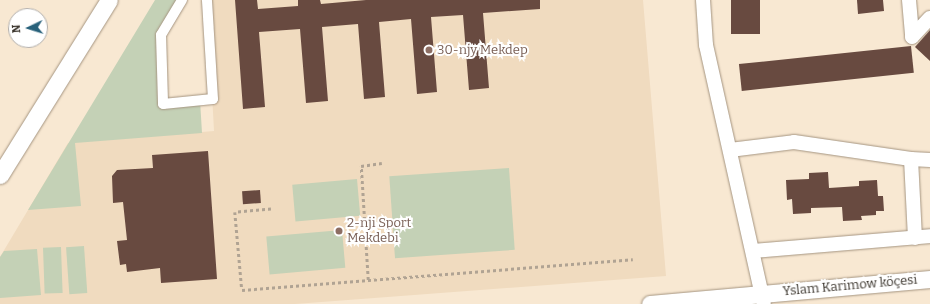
<!DOCTYPE html>
<html>
<head>
<meta charset="utf-8">
<style>
	body { margin:0 }
	#map { position:relative; width:930px; height:304px; overflow:hidden; background:#f8e8d2; font-family:Bitter,serif }
	div>[style] { position:absolute }
	[style*='--x'] { left:calc(var(--x)*1px); top:calc(var(--y)*1px); width:calc(var(--w)*1px); rotate:calc(var(--a)*1deg) }
	.built>* { inset:0; background:#f0dbbf }
	.green>* { inset:0; background:#c4d1b6; transform-origin:0 0 }
	.building>* { inset:0; background:#684a40; transform-origin:0 0 }
	.path>* { height:2.5px; margin-top:-1.25px; transform-origin:0; background:repeating-linear-gradient(90deg,#b0a393 0 3px,transparent 0 6px) }
	.roads { filter:drop-shadow(0 0 1px #a59581) drop-shadow(0 0 1px #a59581) }
	.pedestrian>* { height:10px; margin:-5px; padding:0 5px; transform-origin:5px; border-radius:5px; background:#fff }
	.minor>* { height:14px; margin:-7px; padding:0 7px; transform-origin:7px; border-radius:7px; background:#fff }
	.tertiary>* { height:17px; margin:-8.5px; padding:0 8.5px; transform-origin:8.5px; border-radius:8.5px; background:#fff }
	.dots>* { width:11px; height:11px; translate:-50% -50%; box-sizing:border-box; border:2px solid #fff; border-radius:50% }
	span { translate:-50% -50%; white-space:nowrap; text-align:center; line-height:1.15; -webkit-text-stroke:4px #fff; paint-order:stroke }
	.education-label { font-size:13px; color:#785e54 }
	.left { translate:0 -50%; text-align:left }
	.street-label { font-size:13px; color:#39332b }
	.north { position:absolute; left:8px; top:8px; width:40px; height:40px; box-sizing:border-box; background:#fff; border:1px solid #b0adaa; border-radius:50%; rotate:266deg; font-size:11px; font-weight:700; line-height:16px; text-align:center; color:#39332b }
	.north::after { content:''; display:block; margin:auto; width:14px; height:18px; background:#28617a; clip-path:polygon(50% 0,100% 100%,50% 72%,0 100%) }
</style>
</head>
<body>
<div id="map">
	<div class="built">
		<div style="clip-path:polygon(207px 0,643px 0,666px 276px,295px 304px,0 304px,0 257px,68px 143px,214px 131px)"></div>
	</div>
	<div class="green">
		<div style="clip-path:polygon(155px 0,182px 0,161px 35px,163px 104px,200px 100px,202px 133px,75px 143px,81px 206px,28px 210px)"></div>
		<div style="left:509px;top:168px;width:82px;height:120px;rotate:86deg"></div>
		<div style="left:357px;top:179px;width:37px;height:65px;rotate:85deg"></div>
		<div style="left:342px;top:230px;width:38px;height:76px;rotate:85deg"></div>
		<div style="left:84px;top:246px;width:47px;height:18px;rotate:86deg"></div>
		<div style="left:61px;top:247px;width:46px;height:18px;rotate:88deg"></div>
		<div style="clip-path:polygon(37px 249px,41px 295px,0 298px,0 257px,4px 251px)"></div>
	</div>
	<div class="building">
		<div style="clip-path:polygon(235px 0,257px 0,258px 9px,298px 6px,298px 0,320px 0,321px 4px,366px 0,540px 0,540px 9px,483px 13px,489px 88px,469px 90px,463px 15px,431px 17px,437px 92px,417px 94px,411px 19px,379px 22px,385px 97px,364px 99px,358px 24px,322px 27px,328px 101px,306px 103px,300px 29px,259px 32px,265px 107px,243px 109px)"></div>
		<div style="left:731px;top:0;width:29px;height:34px"></div>
		<div style="clip-path:polygon(857px 0,883px 0,884px 11px,858px 14px)"></div>
		<div style="clip-path:polygon(930px 30px,930px 61px,915px 47px)"></div>
		<div style="left:911px;top:46px;width:27px;height:173px;rotate:84deg"></div>
		<div style="clip-path:polygon(208px 151px,217px 279px,161px 283px,160px 268px,127px 272px,126px 264px,120px 265px,117px 241px,127px 240px,123px 202px,113px 203px,112px 176px,117px 170px,153px 168px,152px 155px)"></div>
		<div style="clip-path:polygon(828px 172px,829px 188px,859px 186px,859px 181px,877px 180px,878px 196px,883px 196px,884px 211px,876px 211px,876px 215px,861px 216px,862px 220px,843px 221px,842px 207px,811px 208px,811px 213px,793px 214px,792px 199px,787px 200px,786px 180px,809px 179px,809px 173px)"></div>
		<div style="left:260px;top:190px;width:13px;height:18px;rotate:86deg"></div>
	</div>
	<div class="path">
		<div style="--x:271;--y:209;--w:36;--a:175"></div>
		<div style="--x:235;--y:212;--w:78;--a:84.9"></div>
		<div style="--x:242;--y:290;--w:392;--a:-4.5"></div>
		<div style="--x:368;--y:280;--w:114;--a:-93.5"></div>
		<div style="--x:361;--y:166;--w:21;--a:-8"></div>
	</div>
	<div class="roads">
		<div class="pedestrian">
			<div style="--x:182;--y:0;--w:41;--a:121"></div>
			<div style="--x:161;--y:35;--w:69;--a:88.3"></div>
			<div style="--x:163;--y:104;--w:50;--a:-5.7"></div>
			<div style="--x:213;--y:99;--w:99;--a:-93.5"></div>
		</div>
		<div class="minor">
			<div style="--x:703;--y:0;--w:45;--a:86.2"></div>
			<div style="--x:706;--y:45;--w:265;--a:77.4"></div>
			<div style="--x:909;--y:0;--w:37;--a:85"></div>
			<div style="--x:912;--y:37;--w:26;--a:-47"></div>
			<div style="--x:730;--y:150;--w:64;--a:-7.1"></div>
			<div style="--x:794;--y:142;--w:118;--a:8.3"></div>
			<div style="--x:911;--y:159;--w:79;--a:87.1"></div>
			<div style="--x:911;--y:159;--w:19;--a:3"></div>
			<div style="--x:753;--y:251;--w:178;--a:-4.8"></div>
		</div>
		<div class="tertiary">
			<div style="--x:0;--y:175;--w:206;--a:-58.1"></div>
			<div style="--x:650;--y:304;--w:281;--a:-5.1"></div>
		</div>
	</div>
	<div class="dots">
		<div style="left:429px;top:50px;background:#8d6e63"></div>
		<div style="left:339px;top:231px;background:#8d6e63"></div>
	</div>
	<div class="education-label">
		<span class="left" style="left:437px;top:50px">30-njy Mekdep</span>
		<span class="left" style="left:347px;top:231px">2-nji Sport<br>Mekdebi</span>
	</div>
	<div class="street-label">
		<span style="left:850px;top:286px;rotate:-5deg">Yslam Karimow köçesi</span>
	</div>
	<div class="north">N</div>
</div>
</body>
</html>
